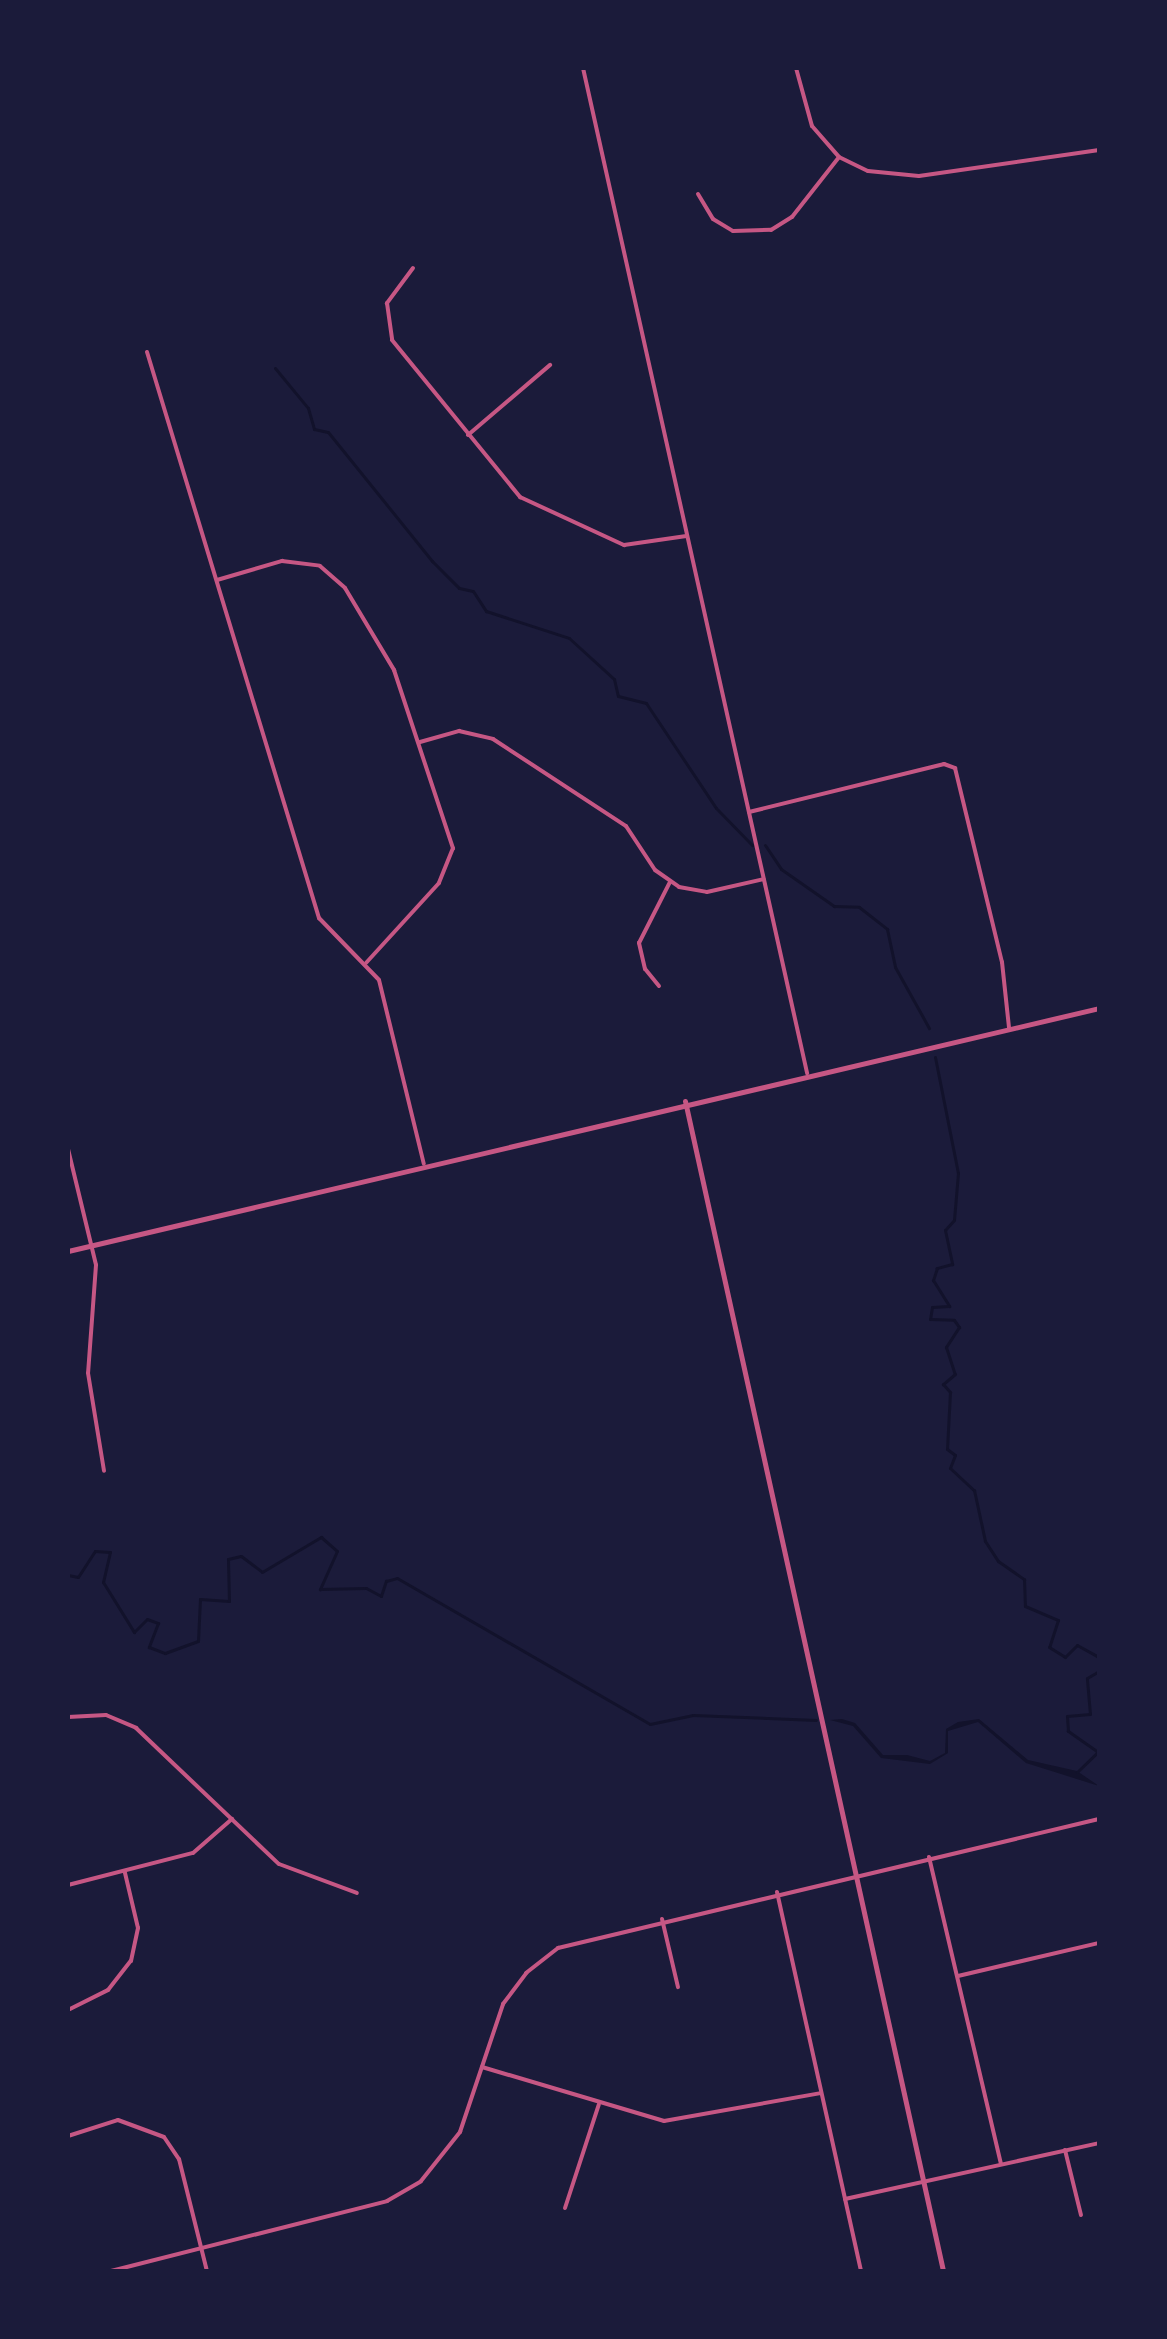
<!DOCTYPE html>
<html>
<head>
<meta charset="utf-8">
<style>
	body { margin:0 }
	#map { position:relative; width:1167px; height:2339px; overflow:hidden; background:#1b1b3a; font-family:"Archivo Narrow",sans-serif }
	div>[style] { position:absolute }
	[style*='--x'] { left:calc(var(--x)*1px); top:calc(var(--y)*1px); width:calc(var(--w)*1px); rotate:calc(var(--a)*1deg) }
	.water>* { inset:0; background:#12122b }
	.stream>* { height:3px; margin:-1.5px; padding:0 1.5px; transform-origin:1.5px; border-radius:1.5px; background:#12122b }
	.minor>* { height:4px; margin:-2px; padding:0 2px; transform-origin:2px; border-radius:2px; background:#c65784 }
	.tertiary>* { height:5px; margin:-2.5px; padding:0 2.5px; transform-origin:2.5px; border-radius:2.5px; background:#c65784 }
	span { translate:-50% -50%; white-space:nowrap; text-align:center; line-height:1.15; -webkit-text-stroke:6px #1b1b3a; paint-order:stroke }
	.frame { position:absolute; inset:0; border:70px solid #1b1b3a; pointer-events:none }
</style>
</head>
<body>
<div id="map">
	<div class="water">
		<div style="clip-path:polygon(842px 1719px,855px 1723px,883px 1755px,907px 1755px,930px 1761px,945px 1753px,946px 1729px,958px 1722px,979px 1719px,1028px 1760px,1077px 1771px,1099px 1786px,1026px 1763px,978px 1722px,948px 1731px,948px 1753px,930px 1764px,881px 1758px,853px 1726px,830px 1720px)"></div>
	</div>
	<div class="stream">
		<div style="--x:275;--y:368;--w:52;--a:50.5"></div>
		<div style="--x:308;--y:408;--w:22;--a:74"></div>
		<div style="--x:314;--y:429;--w:14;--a:12"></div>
		<div style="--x:328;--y:432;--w:166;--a:51.1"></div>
		<div style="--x:432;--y:561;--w:38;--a:45"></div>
		<div style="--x:459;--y:588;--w:14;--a:12"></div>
		<div style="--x:473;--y:591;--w:24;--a:57"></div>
		<div style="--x:486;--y:611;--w:87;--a:18"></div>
		<div style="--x:569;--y:638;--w:61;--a:42.3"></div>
		<div style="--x:614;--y:679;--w:17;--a:77"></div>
		<div style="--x:618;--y:696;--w:29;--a:14"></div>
		<div style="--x:646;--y:703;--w:126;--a:56.3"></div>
		<div style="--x:716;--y:808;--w:52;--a:45.8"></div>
		<div style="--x:765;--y:845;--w:29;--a:56"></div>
		<div style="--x:781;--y:869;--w:65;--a:34.9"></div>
		<div style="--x:834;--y:906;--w:25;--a:2"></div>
		<div style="--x:859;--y:907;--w:36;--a:38"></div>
		<div style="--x:887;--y:929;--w:39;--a:78"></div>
		<div style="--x:895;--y:967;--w:70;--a:60.9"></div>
		<div style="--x:935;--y:1057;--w:118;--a:78.8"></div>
		<div style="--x:958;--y:1173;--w:47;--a:94.9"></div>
		<div style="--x:954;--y:1220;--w:13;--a:132"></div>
		<div style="--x:945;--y:1230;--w:35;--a:78"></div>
		<div style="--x:952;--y:1264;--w:16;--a:165"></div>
		<div style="--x:937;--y:1268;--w:13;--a:108"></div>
		<div style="--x:933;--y:1280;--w:31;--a:58"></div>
		<div style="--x:949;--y:1306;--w:17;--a:177"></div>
		<div style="--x:932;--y:1307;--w:12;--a:99"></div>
		<div style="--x:930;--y:1319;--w:24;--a:2"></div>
		<div style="--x:954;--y:1320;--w:9;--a:54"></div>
		<div style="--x:959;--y:1327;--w:24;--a:123"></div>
		<div style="--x:946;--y:1347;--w:28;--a:72"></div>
		<div style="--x:955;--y:1374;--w:16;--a:140"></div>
		<div style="--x:943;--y:1384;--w:11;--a:49"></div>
		<div style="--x:950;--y:1392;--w:57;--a:93"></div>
		<div style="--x:947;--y:1449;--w:10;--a:37"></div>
		<div style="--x:955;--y:1455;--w:14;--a:111"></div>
		<div style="--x:950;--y:1468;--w:33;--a:43"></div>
		<div style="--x:974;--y:1490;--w:52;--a:77.8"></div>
		<div style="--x:985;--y:1541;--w:24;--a:57"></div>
		<div style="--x:998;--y:1561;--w:32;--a:35"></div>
		<div style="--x:1024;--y:1579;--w:27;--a:88"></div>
		<div style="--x:1025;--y:1606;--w:36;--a:23"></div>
		<div style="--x:1058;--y:1620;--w:28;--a:108"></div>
		<div style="--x:1049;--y:1647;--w:19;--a:32"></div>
		<div style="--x:1065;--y:1657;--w:17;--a:-45"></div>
		<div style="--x:1077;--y:1645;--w:25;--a:29"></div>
		<div style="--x:68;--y:1575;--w:10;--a:11"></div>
		<div style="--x:78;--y:1577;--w:31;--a:-57"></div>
		<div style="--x:95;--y:1551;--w:15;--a:4"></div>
		<div style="--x:110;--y:1552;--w:31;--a:103"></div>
		<div style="--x:103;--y:1582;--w:59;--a:58.2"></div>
		<div style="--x:134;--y:1632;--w:18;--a:-45"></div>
		<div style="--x:147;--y:1619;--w:12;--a:20"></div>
		<div style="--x:158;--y:1623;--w:26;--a:111"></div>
		<div style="--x:149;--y:1647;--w:17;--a:21"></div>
		<div style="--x:165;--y:1653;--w:35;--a:-20"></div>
		<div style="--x:198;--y:1641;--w:42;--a:-87.3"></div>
		<div style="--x:200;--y:1599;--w:29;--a:4"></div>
		<div style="--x:229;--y:1601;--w:42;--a:-91.4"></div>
		<div style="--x:228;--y:1559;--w:13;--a:-13"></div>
		<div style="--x:241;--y:1556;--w:26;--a:37"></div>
		<div style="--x:262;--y:1572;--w:69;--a:-30.7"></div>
		<div style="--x:321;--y:1537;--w:21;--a:41"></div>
		<div style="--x:337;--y:1551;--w:42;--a:114.1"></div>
		<div style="--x:320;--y:1589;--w:46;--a:-1.2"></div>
		<div style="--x:366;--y:1588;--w:17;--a:28"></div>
		<div style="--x:381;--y:1596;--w:16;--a:-72"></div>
		<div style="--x:386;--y:1581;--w:11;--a:-15"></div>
		<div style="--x:397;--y:1578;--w:292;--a:30"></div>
		<div style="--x:650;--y:1724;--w:44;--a:-11.8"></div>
		<div style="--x:693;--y:1715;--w:123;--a:2.3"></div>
		<div style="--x:1077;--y:1772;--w:29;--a:-44"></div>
		<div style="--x:1098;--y:1752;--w:37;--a:-145"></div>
		<div style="--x:1068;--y:1731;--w:15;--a:-94"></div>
		<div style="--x:1067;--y:1716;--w:23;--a:-5"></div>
		<div style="--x:1090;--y:1714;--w:36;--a:-95"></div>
		<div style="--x:1087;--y:1678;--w:14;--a:-30"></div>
	</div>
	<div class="minor">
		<div style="--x:583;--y:68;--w:1030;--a:77.43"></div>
		<div style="--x:796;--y:68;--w:60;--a:74.6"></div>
		<div style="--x:812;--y:126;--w:41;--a:48.9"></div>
		<div style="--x:839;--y:157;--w:32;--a:26"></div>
		<div style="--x:868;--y:171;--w:51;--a:5.6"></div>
		<div style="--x:919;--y:176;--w:182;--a:-8.2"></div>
		<div style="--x:698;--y:194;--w:29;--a:59"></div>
		<div style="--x:713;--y:219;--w:23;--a:31"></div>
		<div style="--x:733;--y:231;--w:38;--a:-2"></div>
		<div style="--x:771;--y:230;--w:25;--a:-32"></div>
		<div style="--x:792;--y:217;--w:76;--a:-51.9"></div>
		<div style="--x:413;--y:268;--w:44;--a:126.6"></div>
		<div style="--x:387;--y:303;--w:37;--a:82"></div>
		<div style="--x:392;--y:340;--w:203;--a:50.8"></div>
		<div style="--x:520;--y:497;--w:115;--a:24.8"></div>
		<div style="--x:624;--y:545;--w:63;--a:-8.3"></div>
		<div style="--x:147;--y:352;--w:592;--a:73.1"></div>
		<div style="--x:319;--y:918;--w:86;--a:45.9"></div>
		<div style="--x:379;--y:980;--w:189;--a:76.3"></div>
		<div style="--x:468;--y:435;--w:108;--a:-40.5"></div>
		<div style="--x:217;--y:580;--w:68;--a:-16.3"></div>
		<div style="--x:282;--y:561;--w:38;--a:7"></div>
		<div style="--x:320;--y:566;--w:33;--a:41"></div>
		<div style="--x:345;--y:588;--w:96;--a:59.1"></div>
		<div style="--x:394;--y:670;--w:188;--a:71.7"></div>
		<div style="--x:453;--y:848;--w:38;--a:112"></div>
		<div style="--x:439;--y:883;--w:108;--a:132.4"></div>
		<div style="--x:420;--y:742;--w:41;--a:-15.8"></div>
		<div style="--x:459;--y:731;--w:35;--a:13"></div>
		<div style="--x:493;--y:739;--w:159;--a:33.2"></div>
		<div style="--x:626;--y:826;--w:53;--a:56.6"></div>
		<div style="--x:655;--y:870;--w:29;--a:35"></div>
		<div style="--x:679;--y:887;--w:28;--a:10"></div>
		<div style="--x:707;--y:892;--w:58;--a:-12.8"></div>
		<div style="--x:749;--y:812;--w:201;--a:-13.8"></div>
		<div style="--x:944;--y:764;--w:12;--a:20"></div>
		<div style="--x:955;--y:768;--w:200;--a:76.4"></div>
		<div style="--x:1002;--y:962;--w:66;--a:83.9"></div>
		<div style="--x:659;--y:986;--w:22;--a:-129"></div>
		<div style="--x:645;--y:969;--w:27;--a:-103"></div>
		<div style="--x:639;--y:943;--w:68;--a:-63.1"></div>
		<div style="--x:68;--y:1149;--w:119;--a:76.4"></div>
		<div style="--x:96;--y:1265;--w:108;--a:94.2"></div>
		<div style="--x:88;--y:1373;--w:99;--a:80.7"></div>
		<div style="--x:68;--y:1717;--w:38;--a:-3"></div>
		<div style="--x:106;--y:1715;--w:33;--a:23"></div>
		<div style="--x:136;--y:1728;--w:197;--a:43.6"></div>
		<div style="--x:279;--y:1864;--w:83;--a:20.4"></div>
		<div style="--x:929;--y:1857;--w:315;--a:76.8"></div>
		<div style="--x:68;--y:1885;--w:129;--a:-14.4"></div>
		<div style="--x:193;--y:1853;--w:52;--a:-41.1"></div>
		<div style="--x:777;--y:1892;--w:388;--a:77.5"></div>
		<div style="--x:662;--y:1919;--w:70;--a:76.8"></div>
		<div style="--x:958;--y:1976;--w:145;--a:-13.2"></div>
		<div style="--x:68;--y:2010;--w:45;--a:-26.6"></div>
		<div style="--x:108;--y:1990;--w:37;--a:-52"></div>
		<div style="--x:131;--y:1961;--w:34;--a:-78"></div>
		<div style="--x:138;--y:1928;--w:57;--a:-103.3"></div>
		<div style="--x:482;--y:2067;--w:190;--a:16.5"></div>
		<div style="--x:664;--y:2121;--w:159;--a:-10.1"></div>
		<div style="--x:68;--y:2136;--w:52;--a:-17.7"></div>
		<div style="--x:118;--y:2120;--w:49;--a:20.3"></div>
		<div style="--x:164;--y:2137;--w:27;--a:56"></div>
		<div style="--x:179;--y:2159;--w:115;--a:76"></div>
		<div style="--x:1065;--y:2150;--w:67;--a:76.2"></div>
		<div style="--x:845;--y:2199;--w:260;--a:-12.4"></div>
		<div style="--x:565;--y:2208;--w:109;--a:-71.9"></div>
		<div style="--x:111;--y:2271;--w:285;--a:-14.2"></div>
		<div style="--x:387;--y:2201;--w:39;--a:-30"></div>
		<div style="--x:421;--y:2181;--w:63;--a:-51.5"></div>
		<div style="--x:460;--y:2132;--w:135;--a:-71.4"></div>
		<div style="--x:503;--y:2004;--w:39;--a:-53"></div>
		<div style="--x:526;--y:1973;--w:41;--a:-38"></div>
		<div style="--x:558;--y:1948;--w:556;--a:-13.41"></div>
	</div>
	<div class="tertiary">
		<div style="--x:685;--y:1101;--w:1198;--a:77.56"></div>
		<div style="--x:68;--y:1251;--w:1059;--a:-13.26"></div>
	</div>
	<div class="frame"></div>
</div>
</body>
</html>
